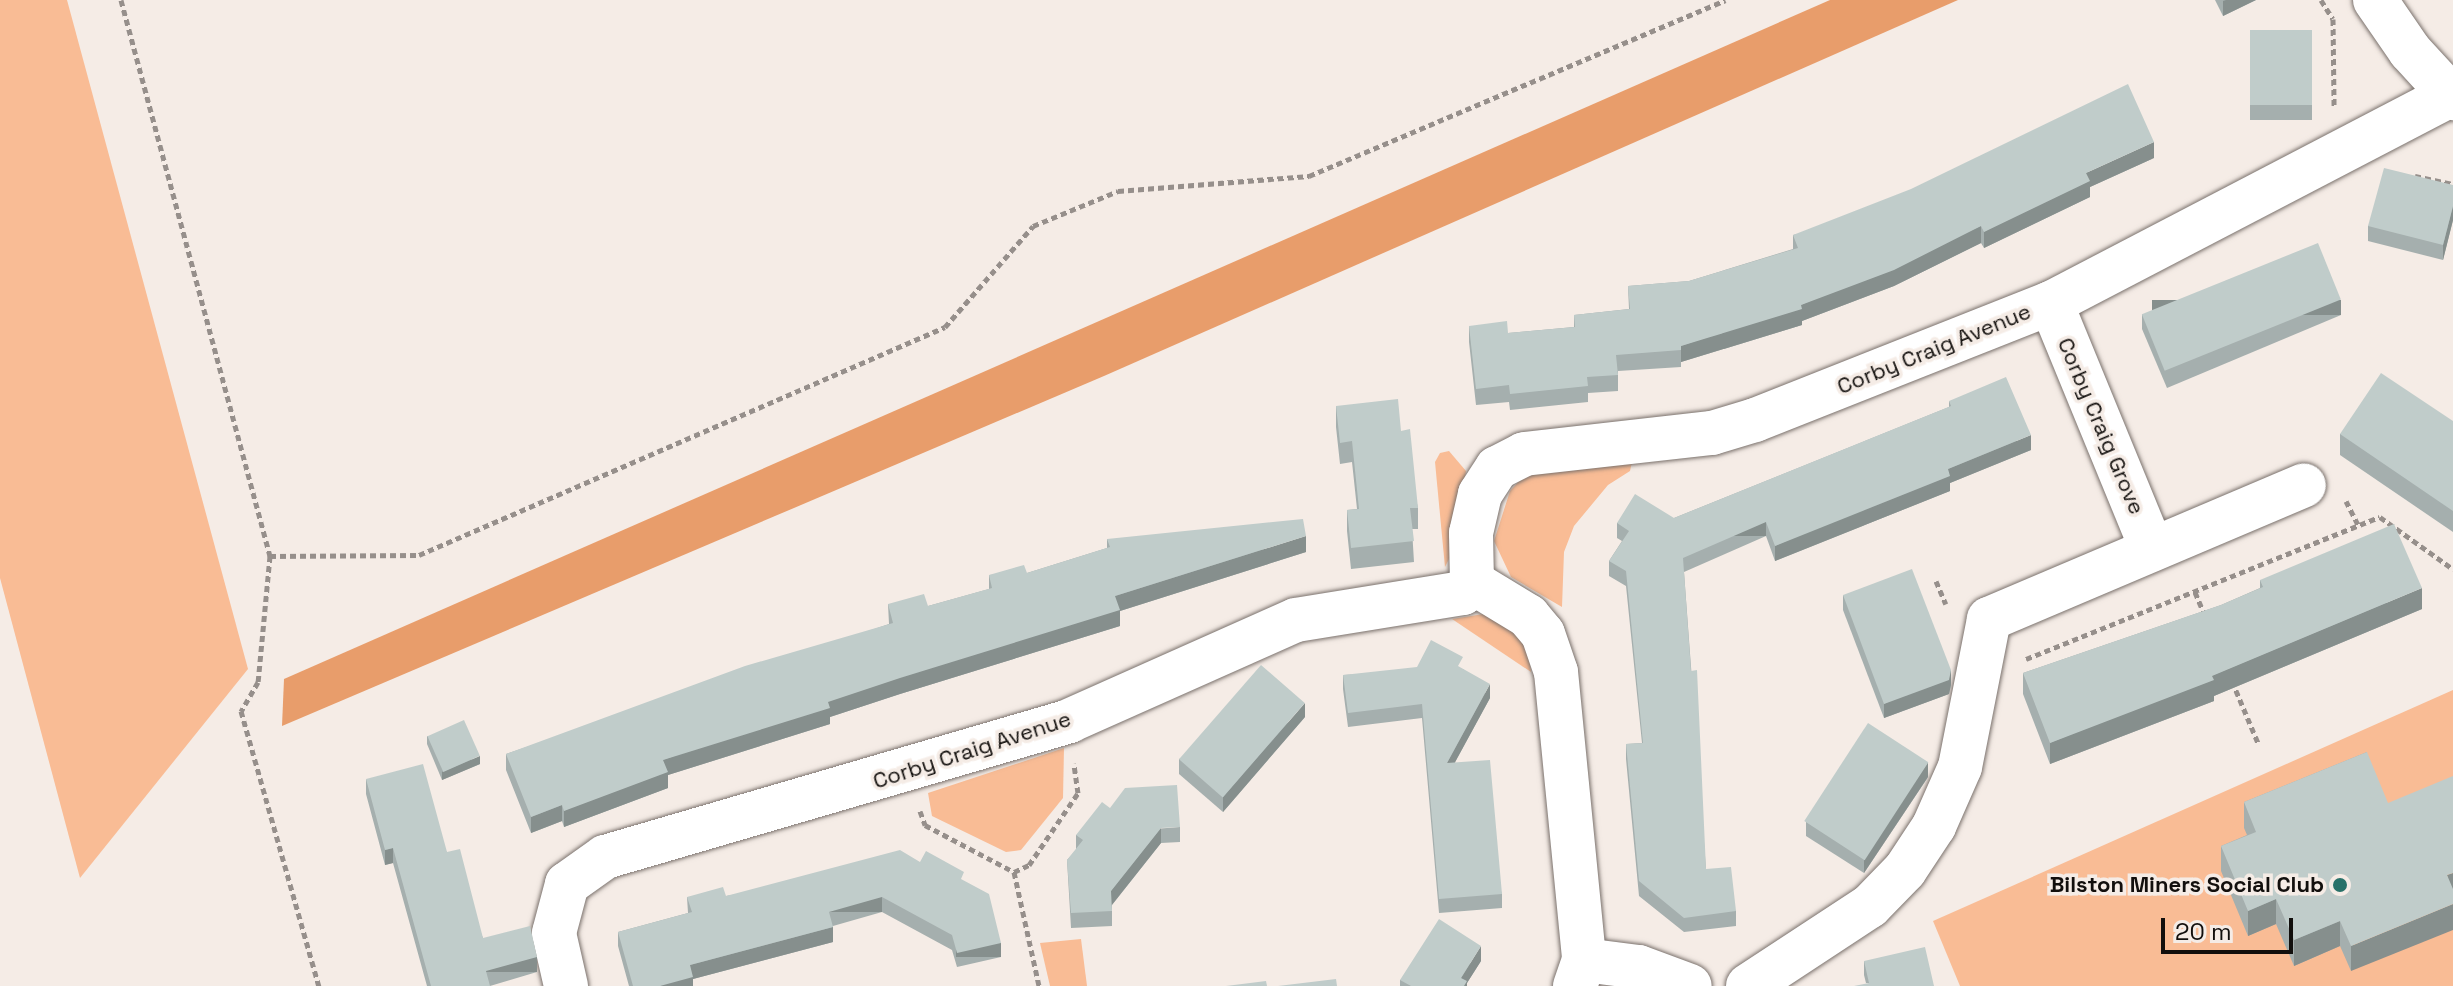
<!DOCTYPE html>
<html>
<head>
<meta charset="utf-8">
<style>
	body { margin:0 }
	#map { position:relative; width:2453px; height:986px; overflow:hidden; background:#f5ece6; font-family:"Space Grotesk",sans-serif }
	div>[style] { position:absolute }
	[style*='--x'] { left:calc(var(--x)*1px); top:calc(var(--y)*1px); width:calc(var(--w)*1px); rotate:calc(var(--a)*1deg) }
	.green>* { inset:0; background:#f9bc95 }
	.forest>* { inset:0; background:#e89d6b }
	.path>* { height:5px; margin-top:-2.5px; transform-origin:0; background:repeating-linear-gradient(90deg,#968f8b 0 6px,transparent 0 10px) }
	.roads { filter:drop-shadow(0 0 2px #7a716c) drop-shadow(0 0 2px #7a716c) }
	.minor>* { height:44px; margin:-22px; padding:0 22px; transform-origin:22px; border-radius:22px; background:#fff }
	.wall>* { inset:0; background:#a5afae; transform-origin:0 0 }
	.shaded-wall>* { inset:0; background:#868f8d; transform-origin:0 0 }
	.building>* { inset:0; background:#c0ccca; transform-origin:0 0 }
	.dots>* { width:22px; height:22px; translate:-50% -50%; box-sizing:border-box; border:4px solid #f5ece6; border-radius:50% }
	span { translate:-50% -50%; white-space:nowrap; text-align:center; line-height:1.15; -webkit-text-stroke:7px #f5ece6; paint-order:stroke }
	.street-label { font-size:22px; color:#120f0d }
	.poi-label { font-size:22px; color:#120f0d; font-weight:700 }
	.right { translate:-100% -50%; text-align:right }
	.scale { position:absolute; left:2161px; top:918px; width:132px; height:36px; box-sizing:border-box; border:4px solid #120f0d; border-top:0; padding-left:10px; font-size:24px; line-height:28px; white-space:nowrap; color:#120f0d; -webkit-text-stroke:6px #f5ece6; paint-order:stroke }
</style>
</head>
<body>
<div id="map">
	<div class="green">
		<div style="clip-path:polygon(0 0,67px 0,248px 669px,80px 878px,0 578px)"></div>
		<div style="clip-path:polygon(1449px 451px,1466px 471px,1454px 549px,1445px 567px,1435px 462px,1440px 453px)"></div>
		<div style="clip-path:polygon(1632px 462px,1630px 471px,1608px 485px,1574px 526px,1564px 552px,1562px 607px,1511px 577px,1494px 541px,1510px 491px,1522px 478px,1534px 471px)"></div>
		<div style="clip-path:polygon(1490px 613px,1509px 620px,1528px 649px,1531px 672px,1452px 619px)"></div>
		<div style="clip-path:polygon(2453px 690px,2453px 986px,1960px 986px,1933px 921px)"></div>
		<div style="clip-path:polygon(1064px 748px,1063px 798px,1021px 850px,1006px 852px,932px 816px,928px 793px)"></div>
		<div style="clip-path:polygon(1081px 939px,1087px 986px,1050px 986px,1040px 943px)"></div>
	</div>
	<div class="forest">
		<div style="clip-path:polygon(1830px 0,1958px 0,1104px 376px,282px 726px,284px 679px)"></div>
	</div>
	<div class="path">
		<div style="--x:121;--y:0;--w:576;--a:75"></div>
		<div style="--x:270;--y:556;--w:127;--a:95.4"></div>
		<div style="--x:258;--y:682;--w:34;--a:120"></div>
		<div style="--x:241;--y:711;--w:286;--a:74.2"></div>
		<div style="--x:2321;--y:0;--w:22;--a:58"></div>
		<div style="--x:2333;--y:19;--w:88;--a:89.3"></div>
		<div style="--x:2415;--y:176;--w:39;--a:12"></div>
		<div style="--x:2346;--y:501;--w:27;--a:63"></div>
		<div style="--x:270;--y:556;--w:149;--a:-0.4"></div>
		<div style="--x:419;--y:555;--w:573;--a:-23.43"></div>
		<div style="--x:945;--y:327;--w:134;--a:-48.9"></div>
		<div style="--x:1033;--y:226;--w:92;--a:-22.4"></div>
		<div style="--x:1118;--y:191;--w:192;--a:-4.5"></div>
		<div style="--x:1309;--y:176;--w:452;--a:-22.9"></div>
		<div style="--x:1936;--y:581;--w:25;--a:67"></div>
		<div style="--x:2195;--y:592;--w:26;--a:67"></div>
		<div style="--x:2026;--y:659;--w:381;--a:-21.9"></div>
		<div style="--x:2380;--y:517;--w:90;--a:35.5"></div>
		<div style="--x:2232;--y:681;--w:67;--a:67.2"></div>
		<div style="--x:920;--y:811;--w:15;--a:70"></div>
		<div style="--x:925;--y:825;--w:101;--a:27.8"></div>
		<div style="--x:1014;--y:872;--w:17;--a:-25"></div>
		<div style="--x:1029;--y:865;--w:87;--a:-55.8"></div>
		<div style="--x:1078;--y:793;--w:30;--a:-98"></div>
		<div style="--x:1014;--y:872;--w:117;--a:77.6"></div>
	</div>
	<div class="roads">
		<div class="minor">
			<div style="--x:2375;--y:0;--w:62;--a:55.5"></div>
			<div style="--x:2410;--y:51;--w:64;--a:47.5"></div>
			<div style="--x:2051;--y:303;--w:266;--a:67.7"></div>
			<div style="--x:1472;--y:582;--w:66;--a:31.3"></div>
			<div style="--x:1528;--y:616;--w:23;--a:50"></div>
			<div style="--x:1543;--y:634;--w:40;--a:71.1"></div>
			<div style="--x:1556;--y:672;--w:289;--a:84.4"></div>
			<div style="--x:1584;--y:960;--w:28;--a:109"></div>
			<div style="--x:1584;--y:960;--w:55;--a:7.3"></div>
			<div style="--x:1639;--y:967;--w:54;--a:20.4"></div>
			<div style="--x:566;--y:986;--w:54;--a:-102.8"></div>
			<div style="--x:554;--y:933;--w:51;--a:-75.1"></div>
			<div style="--x:567;--y:884;--w:47;--a:-35.4"></div>
			<div style="--x:605;--y:857;--w:484;--a:-16.3"></div>
			<div style="--x:1069;--y:721;--w:248;--a:-24"></div>
			<div style="--x:1296;--y:620;--w:169;--a:-9.2"></div>
			<div style="--x:1463;--y:593;--w:14;--a:-51"></div>
			<div style="--x:1472;--y:582;--w:49;--a:-91.2"></div>
			<div style="--x:1471;--y:533;--w:40;--a:-77"></div>
			<div style="--x:1480;--y:494;--w:31;--a:-57"></div>
			<div style="--x:1497;--y:468;--w:30;--a:-27"></div>
			<div style="--x:1524;--y:454;--w:189;--a:-6.4"></div>
			<div style="--x:1712;--y:433;--w:45;--a:-16.8"></div>
			<div style="--x:1755;--y:420;--w:318;--a:-21.6"></div>
			<div style="--x:2051;--y:303;--w:451;--a:-27.5"></div>
			<div style="--x:1748;--y:986;--w:146;--a:-33.3"></div>
			<div style="--x:1870;--y:906;--w:50;--a:-45.8"></div>
			<div style="--x:1905;--y:870;--w:53;--a:-56.6"></div>
			<div style="--x:1934;--y:826;--w:64;--a:-66.2"></div>
			<div style="--x:1960;--y:767;--w:151;--a:-78.9"></div>
			<div style="--x:1989;--y:619;--w:342;--a:-23"></div>
		</div>
	</div>
	<div class="wall">
		<div style="clip-path:polygon(2215px 0,2256px 0,2223px 16px)"></div>
		<div style="left:2250px;top:30px;width:62px;height:90px"></div>
		<div style="clip-path:polygon(2154px 158px,2090px 187px,2090px 197px,1984px 248px,1981px 243px,1894px 286px,1802px 321px,1802px 325px,1681px 362px,1681px 367px,1618px 371px,1618px 391px,1588px 393px,1588px 402px,1510px 410px,1509px 402px,1476px 405px,1469px 342px,1469px 326px,1508px 333px,1574px 327px,1574px 315px,1629px 309px,1628px 286px,1689px 281px,1793px 249px,1793px 235px)"></div>
		<div style="clip-path:polygon(2453px 185px,2453px 220px,2443px 260px,2368px 241px,2368px 226px)"></div>
		<div style="clip-path:polygon(2142px 314px,2341px 315px,2167px 388px,2142px 329px)"></div>
		<div style="clip-path:polygon(1949px 401px,2031px 450px,1950px 483px,1950px 491px,1775px 561px,1766px 536px,1684px 572px,1706px 869px,1736px 911px,1736px 926px,1684px 932px,1639px 896px,1626px 759px,1626px 744px,1642px 743px,1626px 586px,1609px 576px,1609px 561px,1622px 541px,1617px 538px,1617px 523px,1674px 518px,1949px 407px)"></div>
		<div style="clip-path:polygon(1336px 406px,1401px 431px,1418px 508px,1418px 529px,1412px 529px,1414px 562px,1351px 569px,1347px 531px,1347px 510px,1357px 509px,1352px 462px,1340px 464px,1336px 427px)"></div>
		<div style="clip-path:polygon(2453px 421px,2453px 532px,2340px 455px,2340px 434px)"></div>
		<div style="clip-path:polygon(1107px 539px,1306px 552px,1120px 611px,1120px 626px,900px 694px,830px 717px,830px 724px,668px 775px,668px 788px,564px 827px,562px 821px,531px 833px,506px 770px,506px 754px,889px 624px,888px 604px,928px 606px,989px 589px,989px 575px,1027px 573px,1107px 548px)"></div>
		<div style="clip-path:polygon(2260px 580px,2422px 609px,2214px 696px,2214px 701px,2050px 764px,2023px 694px,2023px 673px,2221px 605px,2260px 588px)"></div>
		<div style="clip-path:polygon(1843px 595px,1951px 685px,1949px 694px,1884px 718px,1843px 610px)"></div>
		<div style="clip-path:polygon(1463px 669px,1490px 698px,1455px 762px,1502px 894px,1502px 908px,1439px 913px,1422px 718px,1348px 727px,1343px 689px,1343px 675px)"></div>
		<div style="clip-path:polygon(1305px 717px,1223px 812px,1179px 774px,1179px 759px)"></div>
		<div style="clip-path:polygon(427px 736px,480px 764px,442px 780px,427px 744px)"></div>
		<div style="clip-path:polygon(2367px 752px,2351px 971px,2340px 946px,2294px 966px,2276px 924px,2248px 936px,2221px 871px,2221px 846px,2247px 835px,2244px 828px,2244px 802px)"></div>
		<div style="clip-path:polygon(1928px 777px,1864px 873px,1806px 836px,1806px 822px)"></div>
		<div style="clip-path:polygon(366px 779px,447px 852px,483px 938px,537px 972px,490px 986px,427px 986px,393px 863px,385px 865px,366px 794px)"></div>
		<div style="clip-path:polygon(1180px 827px,1180px 842px,1161px 843px,1112px 905px,1112px 926px,1071px 928px,1067px 860px,1076px 850px,1076px 835px)"></div>
		<div style="clip-path:polygon(920px 862px,1001px 957px,957px 967px,952px 950px,882px 912px,833px 926px,833px 942px,693px 979px,693px 986px,629px 986px,618px 946px,618px 932px,688px 913px,687px 897px,726px 896px)"></div>
		<div style="clip-path:polygon(1481px 961px,1467px 983px,1467px 986px,1400px 986px,1400px 980px)"></div>
		<div style="clip-path:polygon(1864px 961px,1934px 986px,1866px 983px,1864px 975px)"></div>
	</div>
	<div class="shaded-wall">
		<div style="clip-path:polygon(2226px 0,2256px 0,2223px 16px,2223px 1px)"></div>
		<div style="clip-path:polygon(2154px 142px,2154px 158px,2090px 187px,2090px 197px,1984px 248px,1984px 232px,2086px 173px)"></div>
		<div style="clip-path:polygon(2453px 206px,2453px 220px,2443px 260px,2443px 245px)"></div>
		<div style="clip-path:polygon(1981px 226px,1981px 243px,1894px 286px,1802px 321px,1802px 325px,1681px 362px,1681px 346px,1801px 305px)"></div>
		<div style="left:2341px;top:300px;width:15px;height:189px;rotate:90deg"></div>
		<div style="clip-path:polygon(2031px 435px,2031px 450px,1950px 483px,1950px 491px,1775px 561px,1775px 546px,1948px 469px)"></div>
		<div style="left:1766px;top:522px;width:14px;height:90px;rotate:90deg"></div>
		<div style="clip-path:polygon(1306px 536px,1306px 552px,1120px 611px,1120px 626px,900px 694px,830px 717px,830px 724px,668px 775px,668px 788px,564px 827px,564px 811px,663px 760px,1115px 596px)"></div>
		<div style="clip-path:polygon(2422px 588px,2422px 609px,2214px 696px,2214px 701px,2050px 764px,2050px 743px)"></div>
		<div style="clip-path:polygon(1951px 670px,1951px 685px,1949px 694px,1884px 718px,1884px 704px)"></div>
		<div style="clip-path:polygon(1490px 684px,1490px 698px,1447px 777px,1447px 763px)"></div>
		<div style="clip-path:polygon(1305px 703px,1305px 717px,1223px 812px,1223px 797px)"></div>
		<div style="clip-path:polygon(480px 756px,480px 764px,442px 780px,442px 772px)"></div>
		<div style="clip-path:polygon(1928px 762px,1928px 777px,1864px 873px,1864px 858px)"></div>
		<div style="clip-path:polygon(562px 805px,562px 821px,531px 833px,531px 817px)"></div>
		<div style="clip-path:polygon(1161px 828px,1161px 843px,1111px 906px,1111px 891px)"></div>
		<div style="clip-path:polygon(393px 848px,393px 863px,385px 865px,385px 850px)"></div>
		<div style="clip-path:polygon(2453px 873px,2453px 898px,2447px 875px)"></div>
		<div style="left:882px;top:897px;width:15px;height:55px;rotate:90deg"></div>
		<div style="clip-path:polygon(2276px 899px,2276px 924px,2248px 936px,2248px 911px)"></div>
		<div style="clip-path:polygon(2453px 904px,2453px 930px,2351px 971px,2351px 946px)"></div>
		<div style="clip-path:polygon(2340px 921px,2340px 946px,2294px 966px,2294px 940px)"></div>
		<div style="clip-path:polygon(833px 927px,833px 942px,693px 979px,693px 986px,660px 986px,690px 965px)"></div>
		<div style="left:1001px;top:943px;width:14px;height:45px;rotate:90deg"></div>
		<div style="clip-path:polygon(1481px 946px,1481px 961px,1467px 983px,1467px 986px,1461px 986px,1461px 978px)"></div>
		<div style="left:537px;top:957px;width:15px;height:53px;rotate:90deg"></div>
	</div>
	<div class="building">
		<div style="left:2250px;top:30px;width:62px;height:75px"></div>
		<div style="clip-path:polygon(2128px 84px,2154px 142px,2086px 173px,2090px 181px,1984px 232px,1981px 226px,1894px 270px,1801px 305px,1802px 309px,1681px 346px,1681px 350px,1616px 355px,1618px 375px,1587px 377px,1588px 386px,1510px 394px,1509px 385px,1476px 389px,1469px 326px,1507px 321px,1508px 333px,1575px 327px,1574px 315px,1630px 309px,1628px 286px,1689px 281px,1798px 248px,1793px 235px,1911px 189px)"></div>
		<div style="clip-path:polygon(2384px 168px,2453px 185px,2453px 206px,2443px 245px,2368px 226px)"></div>
		<div style="left:2318px;top:243px;width:61px;height:190px;rotate:68deg"></div>
		<div style="clip-path:polygon(2381px 373px,2453px 421px,2453px 511px,2340px 434px)"></div>
		<div style="clip-path:polygon(2006px 377px,2031px 435px,1948px 469px,1950px 476px,1775px 546px,1766px 522px,1683px 558px,1691px 671px,1697px 670px,1706px 869px,1731px 867px,1736px 911px,1684px 918px,1639px 881px,1626px 744px,1643px 743px,1626px 571px,1609px 561px,1629px 531px,1617px 523px,1635px 494px,1674px 518px,1951px 406px,1949px 401px)"></div>
		<div style="clip-path:polygon(1398px 399px,1401px 431px,1410px 429px,1418px 508px,1410px 508px,1414px 541px,1351px 548px,1347px 510px,1359px 509px,1352px 441px,1340px 443px,1336px 406px)"></div>
		<div style="clip-path:polygon(1303px 519px,1306px 536px,1115px 596px,1120px 610px,900px 678px,828px 702px,830px 708px,663px 760px,668px 772px,564px 811px,562px 805px,531px 817px,506px 754px,745px 666px,893px 623px,888px 604px,924px 594px,928px 606px,992px 588px,989px 575px,1024px 565px,1027px 573px,1110px 547px,1107px 539px)"></div>
		<div style="clip-path:polygon(2394px 524px,2422px 588px,2212px 676px,2214px 680px,2050px 743px,2023px 673px,2221px 605px,2263px 587px,2260px 580px)"></div>
		<div style="clip-path:polygon(1912px 569px,1951px 670px,1949px 680px,1884px 704px,1843px 595px)"></div>
		<div style="clip-path:polygon(1431px 640px,1463px 657px,1458px 666px,1490px 684px,1447px 763px,1490px 760px,1502px 894px,1439px 899px,1422px 704px,1348px 713px,1343px 675px,1417px 667px)"></div>
		<div style="left:1261px;top:665px;width:58px;height:125px;rotate:41deg"></div>
		<div style="left:464px;top:720px;width:39px;height:40px;rotate:66deg"></div>
		<div style="left:1868px;top:723px;width:72px;height:117px;rotate:33deg"></div>
		<div style="clip-path:polygon(2367px 752px,2388px 803px,2453px 776px,2453px 873px,2447px 875px,2453px 889px,2453px 904px,2351px 946px,2340px 921px,2294px 940px,2276px 899px,2248px 911px,2221px 846px,2256px 832px,2244px 802px)"></div>
		<div style="clip-path:polygon(423px 764px,447px 852px,460px 849px,483px 938px,530px 926px,537px 957px,486px 971px,490px 986px,431px 986px,393px 848px,385px 850px,366px 779px)"></div>
		<div style="clip-path:polygon(1177px 785px,1180px 827px,1161px 828px,1111px 891px,1112px 911px,1071px 913px,1067px 860px,1083px 840px,1076px 835px,1102px 802px,1110px 808px,1125px 788px)"></div>
		<div style="clip-path:polygon(900px 850px,920px 862px,926px 851px,964px 872px,961px 879px,989px 894px,1001px 943px,957px 953px,952px 935px,882px 897px,829px 912px,833px 927px,690px 965px,693px 977px,660px 986px,633px 986px,618px 932px,692px 912px,687px 897px,723px 887px,726px 896px)"></div>
		<div style="clip-path:polygon(1439px 919px,1481px 946px,1461px 978px,1467px 981px,1464px 986px,1411px 986px,1400px 980px)"></div>
		<div style="clip-path:polygon(1925px 947px,1934px 986px,1854px 986px,1869px 983px,1864px 961px)"></div>
		<div style="clip-path:polygon(1336px 979px,1337px 986px,1278px 986px)"></div>
		<div style="clip-path:polygon(1266px 981px,1267px 986px,1226px 986px)"></div>
	</div>
	<div class="dots">
		<div style="left:2340px;top:885px;background:#297169"></div>
	</div>
	<div class="street-label">
		<span style="left:1934px;top:349px;rotate:-22deg">Corby Craig Avenue</span>
		<span style="left:2101px;top:426px;rotate:67deg">Corby Craig Grove</span>
		<span style="left:972px;top:750px;rotate:-18deg">Corby Craig Avenue</span>
	</div>
	<div class="poi-label">
		<span class="right" style="left:2324px;top:885px">Bilston Miners Social Club</span>
	</div>
	<div class="scale">20 m</div>
</div>
</body>
</html>
